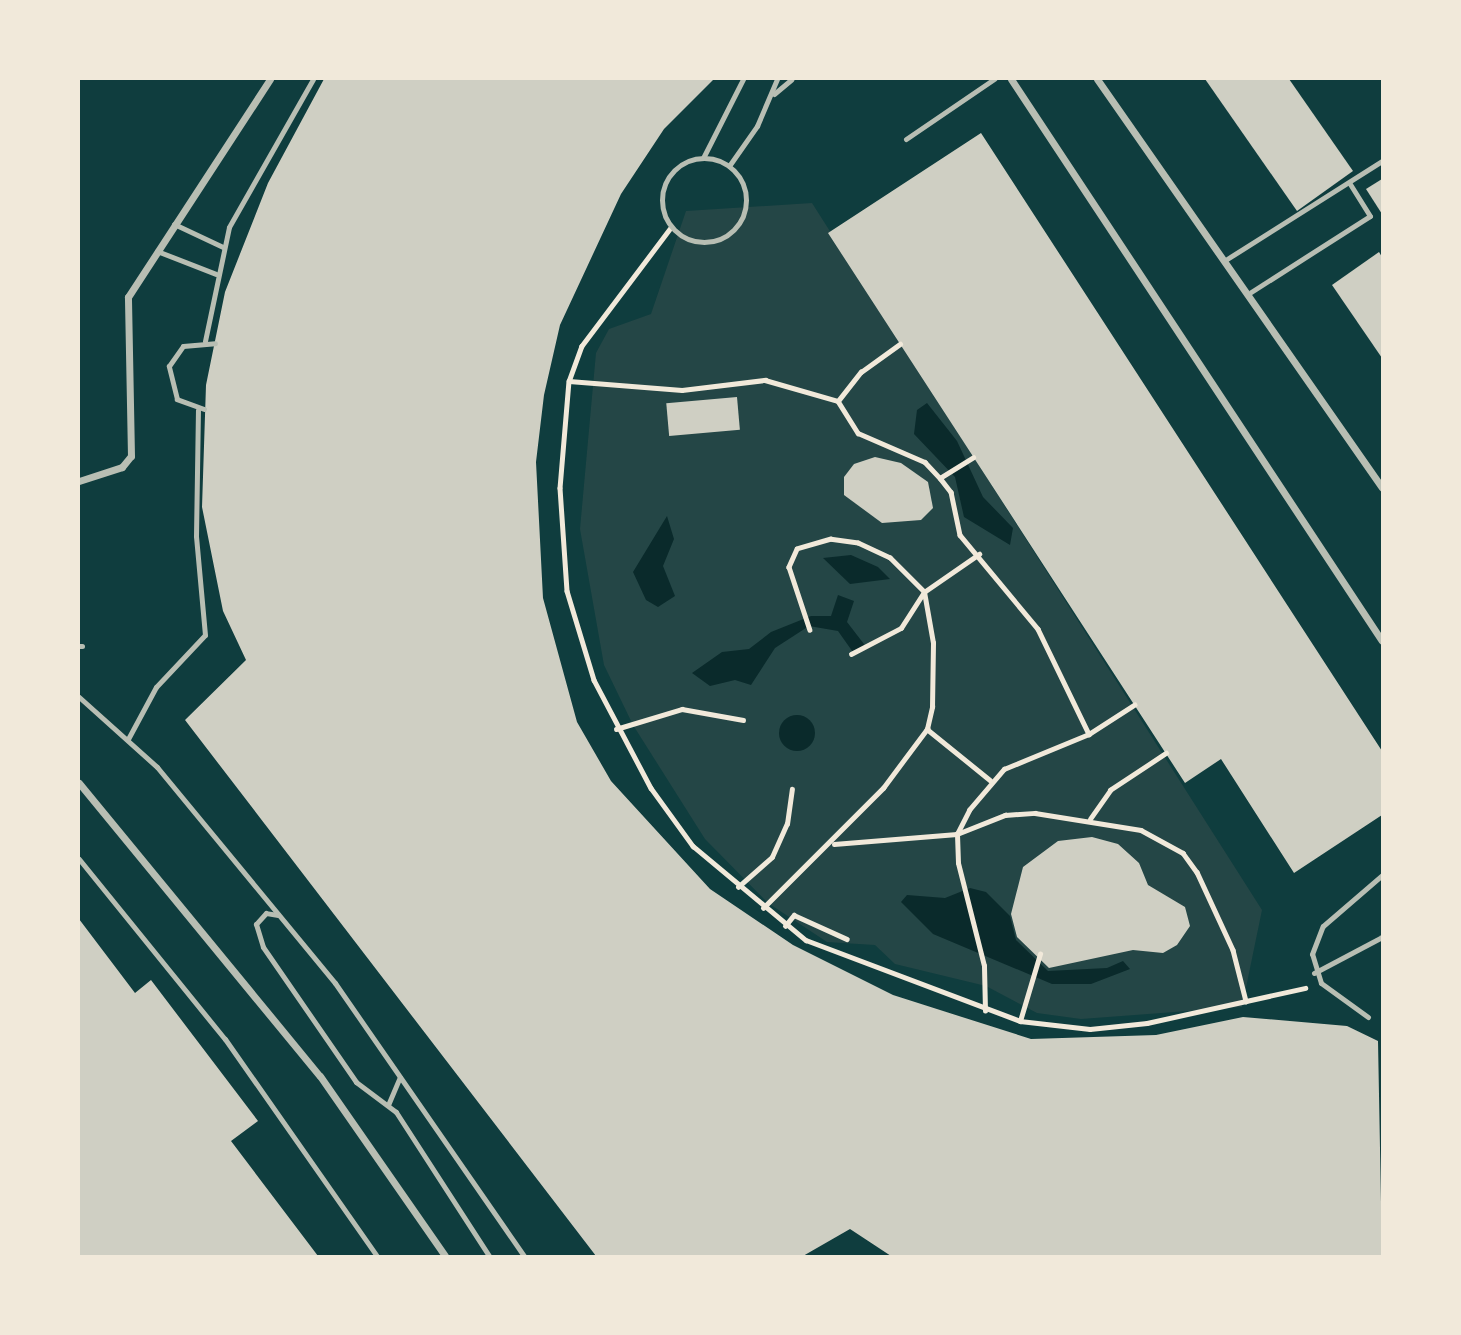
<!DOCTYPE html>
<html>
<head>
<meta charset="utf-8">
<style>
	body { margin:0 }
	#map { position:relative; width:1461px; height:1335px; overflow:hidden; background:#0f3d3e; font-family:Bitter,serif }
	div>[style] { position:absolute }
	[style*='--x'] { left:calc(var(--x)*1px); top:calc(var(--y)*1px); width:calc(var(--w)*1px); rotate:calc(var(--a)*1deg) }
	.green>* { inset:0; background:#244646 }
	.water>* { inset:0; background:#0a2a2b }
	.round { border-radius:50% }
	.building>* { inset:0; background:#cfcfc3; transform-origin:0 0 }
	.path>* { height:4.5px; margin:-2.25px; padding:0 2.25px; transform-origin:2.25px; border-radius:2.25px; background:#f1e9da }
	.service>* { height:5px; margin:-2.5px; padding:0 2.5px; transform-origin:2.5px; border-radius:2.5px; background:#b8beb3 }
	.service>.ring { margin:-2.5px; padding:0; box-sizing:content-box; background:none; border:5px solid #b8beb3; border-radius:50% }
	.minor>* { height:7px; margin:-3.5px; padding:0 3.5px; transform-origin:3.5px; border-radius:3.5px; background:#b8beb3 }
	span { translate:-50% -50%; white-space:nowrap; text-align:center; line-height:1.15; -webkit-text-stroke:7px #f1e9da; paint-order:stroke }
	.frame { position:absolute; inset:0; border:80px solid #f1e9da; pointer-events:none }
</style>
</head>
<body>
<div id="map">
	<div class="green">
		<div style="clip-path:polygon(812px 203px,1262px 910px,1242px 1007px,1081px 1019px,1037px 1013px,986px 986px,895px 964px,875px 945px,827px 942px,768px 903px,705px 839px,633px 725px,604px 665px,580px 529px,596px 353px,609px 329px,651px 314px,686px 211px)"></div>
	</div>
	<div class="water">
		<div style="clip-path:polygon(927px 403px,957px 441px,983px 497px,1013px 528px,1010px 545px,964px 517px,955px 477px,914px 434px,917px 410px)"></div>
		<div style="clip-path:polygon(667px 516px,674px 539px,663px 566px,675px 596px,658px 607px,646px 600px,633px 572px)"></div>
		<div style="clip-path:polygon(851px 555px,878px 567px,890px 579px,850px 584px,823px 558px)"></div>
		<div style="clip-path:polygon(838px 595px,854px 601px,847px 622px,867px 648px,855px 655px,838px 631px,809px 626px,775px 648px,751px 685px,735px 680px,710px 686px,692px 673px,722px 652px,749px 649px,771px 632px,811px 616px,831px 616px)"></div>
		<div class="round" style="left:779px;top:715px;width:36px;height:36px"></div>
		<div style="clip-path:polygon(970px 888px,986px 892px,1010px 916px,1016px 940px,1048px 971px,1107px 968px,1123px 961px,1130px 969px,1091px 984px,1052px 984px,933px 934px,901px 902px,907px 895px,945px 898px)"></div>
	</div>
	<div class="building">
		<div style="clip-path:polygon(324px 79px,714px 79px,664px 129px,621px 194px,560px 325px,544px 395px,536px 462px,543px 598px,577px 722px,611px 781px,710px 889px,793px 945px,893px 995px,1031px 1039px,1156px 1035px,1243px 1017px,1347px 1026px,1378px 1041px,1382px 1256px,891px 1256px,850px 1229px,803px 1256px,596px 1256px,185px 720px,246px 660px,223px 611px,202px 507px,206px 385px,225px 292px,268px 183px)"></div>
		<div style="clip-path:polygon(1205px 79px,1289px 79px,1353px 171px,1297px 211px)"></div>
		<div style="clip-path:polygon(981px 133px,1382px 751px,1382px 815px,1294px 873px,1221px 759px,1185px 783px,828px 233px)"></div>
		<div style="clip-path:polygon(1382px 179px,1382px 214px,1366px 189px)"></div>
		<div style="clip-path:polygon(1379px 252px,1382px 257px,1382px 358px,1332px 285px)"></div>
		<div style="left:737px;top:397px;width:33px;height:71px;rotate:85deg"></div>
		<div style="clip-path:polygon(875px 457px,901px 463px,928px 482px,933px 508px,921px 520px,882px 523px,844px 495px,844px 477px,854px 464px)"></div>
		<div style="clip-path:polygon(1092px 837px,1118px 844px,1139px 863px,1148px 885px,1185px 907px,1190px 926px,1177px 945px,1163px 953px,1133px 950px,1049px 968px,1017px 937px,1011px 914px,1023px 867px,1058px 841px)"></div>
		<div style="clip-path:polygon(79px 919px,135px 993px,151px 980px,258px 1121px,231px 1141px,318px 1256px,79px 1256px)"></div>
	</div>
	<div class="path">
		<div style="--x:671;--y:228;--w:148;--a:127"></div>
		<div style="--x:582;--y:346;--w:37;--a:110"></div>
		<div style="--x:569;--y:381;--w:107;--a:94.8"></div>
		<div style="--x:560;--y:488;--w:103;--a:86.1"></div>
		<div style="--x:567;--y:591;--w:93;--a:73.1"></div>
		<div style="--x:594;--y:680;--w:122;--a:62.2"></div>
		<div style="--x:651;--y:788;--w:72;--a:54.1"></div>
		<div style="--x:693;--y:846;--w:147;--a:39.8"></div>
		<div style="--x:806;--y:940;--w:229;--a:20.7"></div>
		<div style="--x:1020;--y:1021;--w:70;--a:6.5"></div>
		<div style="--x:1090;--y:1029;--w:57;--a:-6"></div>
		<div style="--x:1147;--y:1023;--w:162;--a:-12.5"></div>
		<div style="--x:569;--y:381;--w:113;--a:4.6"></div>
		<div style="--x:682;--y:390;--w:84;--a:-6.9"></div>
		<div style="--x:765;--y:380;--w:76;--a:16"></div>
		<div style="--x:838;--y:401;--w:38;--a:58"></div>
		<div style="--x:858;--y:433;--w:73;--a:23.4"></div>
		<div style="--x:925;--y:462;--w:22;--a:47"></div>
		<div style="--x:940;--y:478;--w:18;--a:52"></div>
		<div style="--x:951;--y:492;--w:44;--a:78.2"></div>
		<div style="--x:960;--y:535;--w:122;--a:50.3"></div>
		<div style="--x:1038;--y:629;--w:117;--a:64.1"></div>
		<div style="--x:838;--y:401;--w:37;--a:-52"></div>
		<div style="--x:861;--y:372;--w:48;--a:-35.7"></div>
		<div style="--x:940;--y:478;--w:39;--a:-32"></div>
		<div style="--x:851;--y:654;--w:56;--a:-27.5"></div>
		<div style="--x:901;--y:628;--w:43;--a:-57.4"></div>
		<div style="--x:924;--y:592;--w:67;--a:-34.6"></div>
		<div style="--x:616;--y:729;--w:69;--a:-16.9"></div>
		<div style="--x:682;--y:709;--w:62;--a:10.2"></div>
		<div style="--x:927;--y:729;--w:81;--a:39"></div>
		<div style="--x:1090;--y:819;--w:35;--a:-55"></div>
		<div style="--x:1110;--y:790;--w:67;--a:-33.5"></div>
		<div style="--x:834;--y:844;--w:123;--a:-4.6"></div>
		<div style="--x:957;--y:834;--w:52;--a:-21.6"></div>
		<div style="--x:1005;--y:815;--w:30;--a:-4"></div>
		<div style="--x:1035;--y:813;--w:107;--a:9.1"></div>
		<div style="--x:1141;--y:830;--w:48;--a:28.7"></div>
		<div style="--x:1183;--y:853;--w:24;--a:54"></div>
		<div style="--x:1197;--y:872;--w:86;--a:65.2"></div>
		<div style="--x:1233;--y:950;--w:53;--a:75.7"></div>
		<div style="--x:738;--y:887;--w:45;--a:-41.4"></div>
		<div style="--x:772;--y:857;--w:36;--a:-66"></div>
		<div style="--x:787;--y:824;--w:35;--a:-82"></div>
		<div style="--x:763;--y:908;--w:170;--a:-45"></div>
		<div style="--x:883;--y:788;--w:74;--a:-53.3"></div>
		<div style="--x:927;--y:729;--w:23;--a:-77"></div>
		<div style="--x:932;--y:707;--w:64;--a:-89.1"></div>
		<div style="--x:933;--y:643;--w:52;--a:-100"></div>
		<div style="--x:924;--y:592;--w:48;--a:-135"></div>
		<div style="--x:890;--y:558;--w:35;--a:-155"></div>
		<div style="--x:858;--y:543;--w:27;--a:-172"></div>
		<div style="--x:831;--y:539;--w:35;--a:164"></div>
		<div style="--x:797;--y:549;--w:20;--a:114"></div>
		<div style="--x:789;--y:567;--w:66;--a:71.6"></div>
		<div style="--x:785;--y:926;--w:14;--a:-51"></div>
		<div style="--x:794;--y:915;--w:58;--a:24.4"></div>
		<div style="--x:985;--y:1011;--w:45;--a:-91.3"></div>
		<div style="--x:984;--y:966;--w:106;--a:-104.2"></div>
		<div style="--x:958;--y:863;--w:29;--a:-92"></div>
		<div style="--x:957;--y:834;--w:27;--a:-63"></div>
		<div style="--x:969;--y:810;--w:54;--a:-49.5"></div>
		<div style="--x:1004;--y:769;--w:92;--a:-22.4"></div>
		<div style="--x:1089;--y:734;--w:54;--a:-32.8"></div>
		<div style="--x:1020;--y:1021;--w:70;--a:-73.4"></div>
	</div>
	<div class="service">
		<div style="--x:774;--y:94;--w:23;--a:-40"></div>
		<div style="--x:906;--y:139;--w:107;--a:-34.3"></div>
		<div class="ring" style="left:662px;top:158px;width:79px;height:79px"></div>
		<div style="--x:703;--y:158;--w:89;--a:-63.1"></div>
		<div style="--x:729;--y:166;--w:49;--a:-55"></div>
		<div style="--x:757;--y:126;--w:51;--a:-66.9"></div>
		<div style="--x:174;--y:224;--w:54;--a:25.1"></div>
		<div style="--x:157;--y:251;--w:63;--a:21.3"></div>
		<div style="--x:1227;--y:259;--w:183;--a:-32.3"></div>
		<div style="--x:1251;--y:292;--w:141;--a:-32.6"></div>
		<div style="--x:1370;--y:216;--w:38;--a:-122"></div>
		<div style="--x:205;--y:341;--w:116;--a:-78.1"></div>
		<div style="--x:229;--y:227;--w:170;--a:-60.4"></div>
		<div style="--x:204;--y:409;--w:29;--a:-160"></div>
		<div style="--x:177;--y:399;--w:34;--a:-104"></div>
		<div style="--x:169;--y:366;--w:24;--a:-55"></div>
		<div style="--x:183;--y:346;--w:32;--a:-5"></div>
		<div style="--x:79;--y:646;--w:3;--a:0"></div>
		<div style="--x:79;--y:697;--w:105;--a:41.9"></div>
		<div style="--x:157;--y:767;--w:280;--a:50.5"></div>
		<div style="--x:335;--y:983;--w:332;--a:55.3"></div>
		<div style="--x:128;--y:739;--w:59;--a:-61.7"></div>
		<div style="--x:156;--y:687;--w:71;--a:-46.7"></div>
		<div style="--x:205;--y:635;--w:99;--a:-95.2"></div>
		<div style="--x:196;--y:536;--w:126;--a:-89.1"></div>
		<div style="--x:79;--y:859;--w:232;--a:51"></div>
		<div style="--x:225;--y:1039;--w:265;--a:55"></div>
		<div style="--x:278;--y:915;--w:12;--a:-171"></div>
		<div style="--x:266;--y:913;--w:15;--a:132"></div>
		<div style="--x:256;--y:924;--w:24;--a:73"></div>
		<div style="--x:263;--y:947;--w:164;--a:55.4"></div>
		<div style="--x:356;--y:1082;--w:50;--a:36.9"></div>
		<div style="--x:396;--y:1112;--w:171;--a:57.1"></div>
		<div style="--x:1314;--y:973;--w:77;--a:-27.9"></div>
		<div style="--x:1368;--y:1017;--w:58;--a:-144.1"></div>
		<div style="--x:1321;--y:983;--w:30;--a:-107"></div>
		<div style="--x:1312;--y:954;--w:30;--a:-69"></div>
		<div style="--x:1323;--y:926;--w:78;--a:-40.8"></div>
		<div style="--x:388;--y:1105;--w:30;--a:-67"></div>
	</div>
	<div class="minor">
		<div style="--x:1011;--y:79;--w:673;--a:56.57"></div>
		<div style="--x:1097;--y:79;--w:498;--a:55.1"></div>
		<div style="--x:79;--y:481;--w:45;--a:-18"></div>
		<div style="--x:122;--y:467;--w:14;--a:-51"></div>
		<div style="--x:131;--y:456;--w:159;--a:-91.1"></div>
		<div style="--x:128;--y:297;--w:260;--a:-56.9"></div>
		<div style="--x:79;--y:783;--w:379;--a:50.6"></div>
		<div style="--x:320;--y:1076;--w:219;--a:55.2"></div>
	</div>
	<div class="frame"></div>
</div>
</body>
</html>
